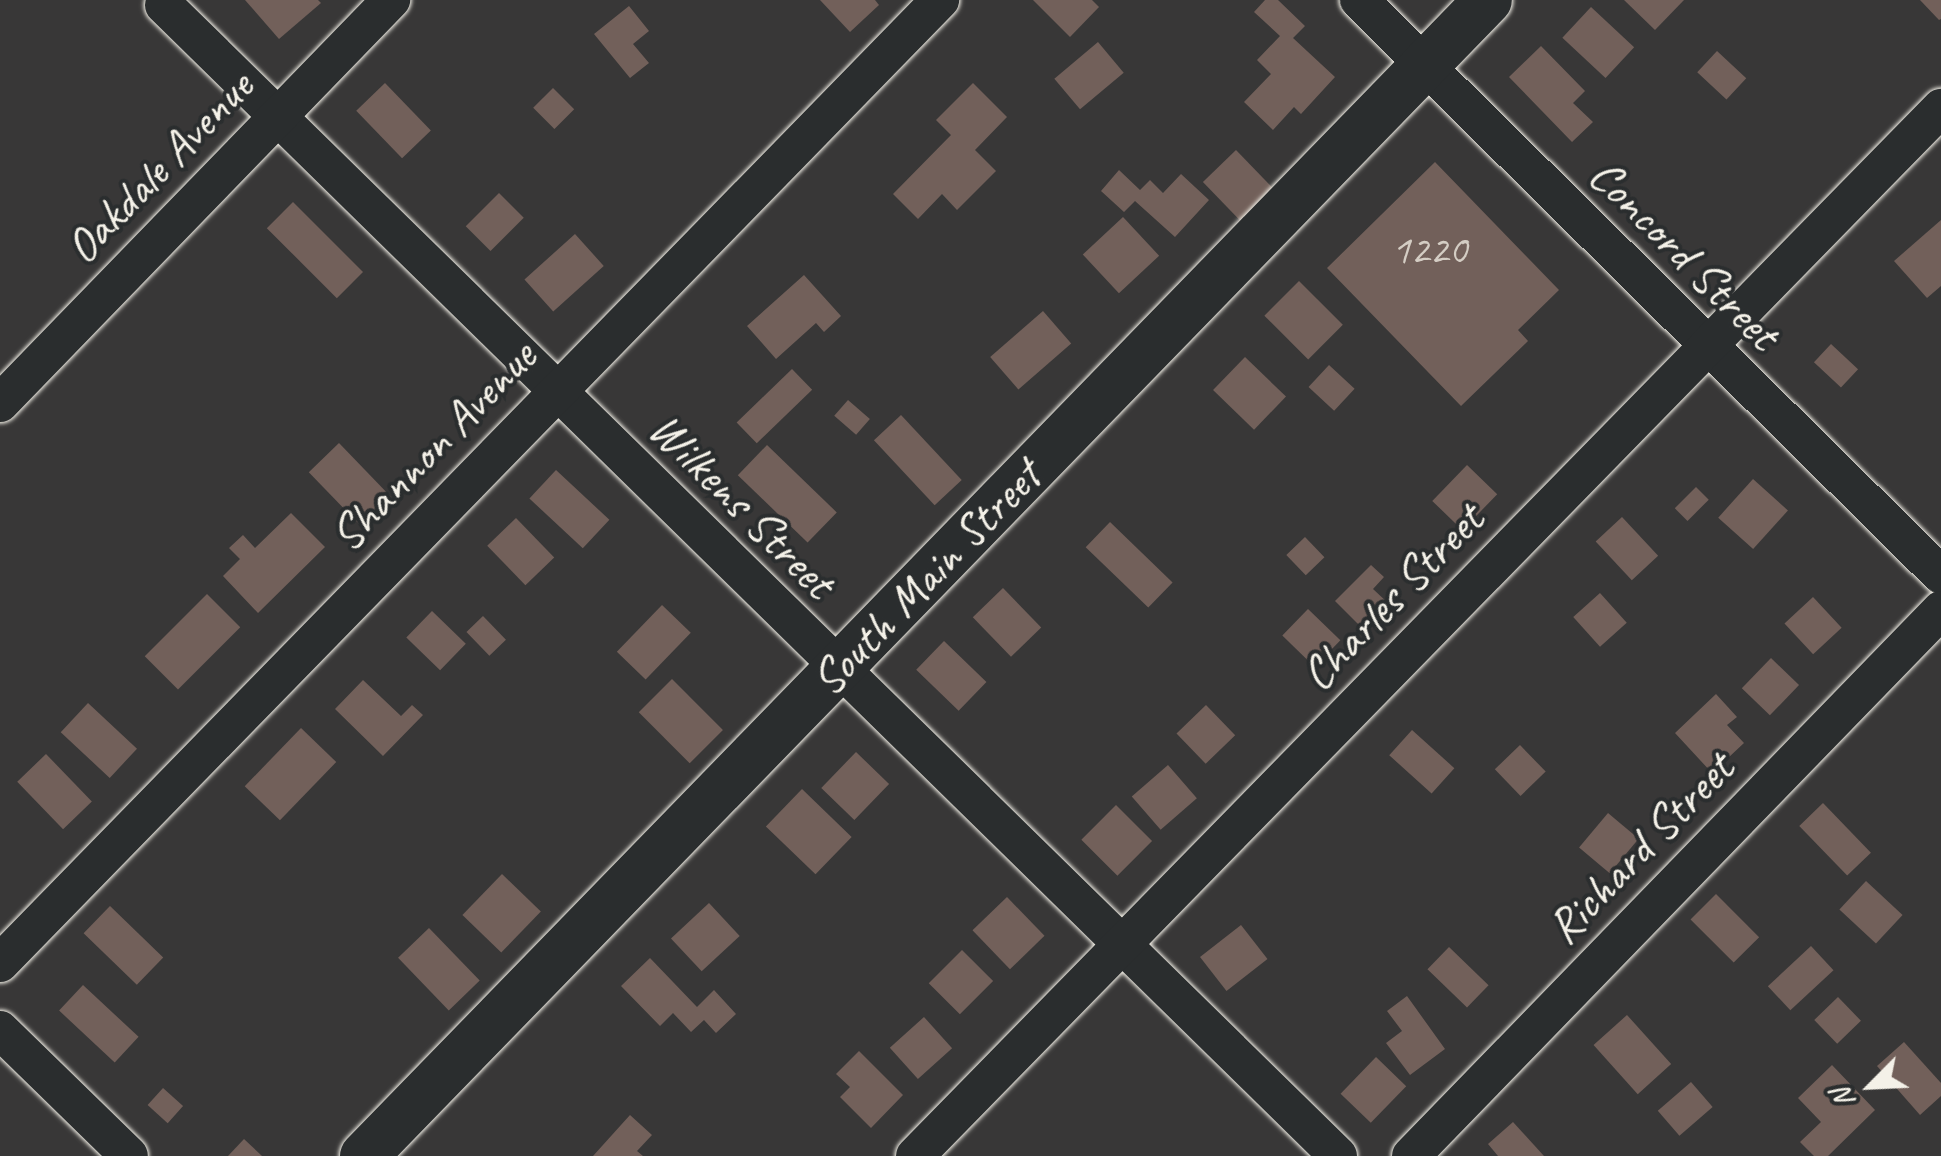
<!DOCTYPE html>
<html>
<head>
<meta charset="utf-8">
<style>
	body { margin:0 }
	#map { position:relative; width:1941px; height:1156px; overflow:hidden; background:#383737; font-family:Caveat,sans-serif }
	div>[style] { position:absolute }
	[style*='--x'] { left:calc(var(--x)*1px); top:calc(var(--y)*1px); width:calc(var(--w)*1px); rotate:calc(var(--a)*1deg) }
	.building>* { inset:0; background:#72605a; transform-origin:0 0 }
	.roads { filter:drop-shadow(0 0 2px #f4f1e8) drop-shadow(0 0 2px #f4f1e8) }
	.minor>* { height:38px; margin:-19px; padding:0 19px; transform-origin:19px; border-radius:19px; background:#2a2d2e }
	.tertiary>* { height:48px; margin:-24px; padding:0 24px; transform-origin:24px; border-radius:24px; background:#2a2d2e }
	span { translate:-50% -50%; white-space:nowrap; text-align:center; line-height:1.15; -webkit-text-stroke:8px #2a2d2e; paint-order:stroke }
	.number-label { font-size:42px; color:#d4cdc4 }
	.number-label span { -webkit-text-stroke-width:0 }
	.street-label { font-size:48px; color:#f4f1e8 }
	.north { position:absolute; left:1821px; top:1036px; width:100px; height:100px; -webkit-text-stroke:8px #2a2d2e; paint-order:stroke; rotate:246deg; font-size:28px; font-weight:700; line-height:40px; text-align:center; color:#f4f1e8 }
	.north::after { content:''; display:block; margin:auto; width:35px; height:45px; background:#f4f1e8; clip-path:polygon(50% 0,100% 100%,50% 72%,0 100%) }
</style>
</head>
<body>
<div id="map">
	<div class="building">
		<div style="clip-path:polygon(245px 0,318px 0,321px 3px,279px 39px)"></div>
		<div style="clip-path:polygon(820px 0,875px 0,879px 5px,850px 32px)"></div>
		<div style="clip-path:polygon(1033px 0,1092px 0,1099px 7px,1070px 37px)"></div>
		<div style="clip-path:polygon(1265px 0,1278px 0,1305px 26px,1293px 38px,1335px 77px,1301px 114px,1294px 107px,1273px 130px,1244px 102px,1271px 74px,1257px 60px,1280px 36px,1254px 12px)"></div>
		<div style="clip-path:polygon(1624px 0,1684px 0,1655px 30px)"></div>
		<div style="clip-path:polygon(1920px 0,1941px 0,1941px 19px,1939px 20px)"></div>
		<div style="clip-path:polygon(629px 6px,649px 31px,633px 44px,649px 63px,630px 78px,594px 34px)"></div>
		<div style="left:1591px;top:7px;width:59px;height:42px;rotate:43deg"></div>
		<div style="left:1098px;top:42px;width:40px;height:57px;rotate:50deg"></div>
		<div style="clip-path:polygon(1541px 46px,1585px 91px,1573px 103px,1593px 122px,1572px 142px,1509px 77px)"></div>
		<div style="left:1717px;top:51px;width:40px;height:29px;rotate:43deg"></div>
		<div style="left:385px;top:83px;width:66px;height:40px;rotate:46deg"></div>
		<div style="clip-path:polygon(973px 83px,1007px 117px,975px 150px,996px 171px,957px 210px,942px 194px,918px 219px,893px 194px,951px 135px,936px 120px)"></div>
		<div style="left:553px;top:88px;width:30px;height:28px;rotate:45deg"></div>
		<div style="left:1236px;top:150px;width:66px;height:46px;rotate:46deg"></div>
		<div style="clip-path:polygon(1435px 162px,1559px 290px,1518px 330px,1528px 341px,1461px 406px,1327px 268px)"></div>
		<div style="clip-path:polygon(1119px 170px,1140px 190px,1150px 180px,1163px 193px,1181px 174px,1209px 200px,1175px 237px,1135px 201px,1124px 212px,1101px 191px)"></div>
		<div style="left:499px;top:193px;width:35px;height:47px;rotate:45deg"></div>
		<div style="left:293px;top:202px;width:99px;height:37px;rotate:45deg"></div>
		<div style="left:1123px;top:217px;width:53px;height:55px;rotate:47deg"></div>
		<div style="clip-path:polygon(1941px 220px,1941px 286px,1927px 298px,1894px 261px)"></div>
		<div style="left:575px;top:234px;width:43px;height:68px;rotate:48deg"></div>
		<div style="clip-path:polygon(804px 275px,841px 316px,824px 332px,816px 323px,776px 359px,747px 326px)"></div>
		<div style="left:1299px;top:281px;width:62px;height:49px;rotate:45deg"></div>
		<div style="left:1043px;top:311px;width:43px;height:70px;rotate:49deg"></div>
		<div style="left:1831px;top:344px;width:37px;height:25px;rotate:43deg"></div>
		<div style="left:1245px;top:357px;width:57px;height:46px;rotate:44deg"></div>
		<div style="left:1329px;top:365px;width:35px;height:30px;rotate:43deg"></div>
		<div style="left:792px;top:369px;width:29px;height:77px;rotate:46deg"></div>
		<div style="left:848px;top:400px;width:29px;height:21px;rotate:41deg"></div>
		<div style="left:901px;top:415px;width:89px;height:37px;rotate:47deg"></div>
		<div style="left:339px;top:443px;width:77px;height:42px;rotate:46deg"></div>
		<div style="left:767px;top:445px;width:97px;height:42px;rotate:44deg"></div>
		<div style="left:1467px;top:465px;width:42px;height:50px;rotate:44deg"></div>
		<div style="left:556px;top:470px;width:73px;height:39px;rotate:43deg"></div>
		<div style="left:1753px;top:479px;width:47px;height:52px;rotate:42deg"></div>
		<div style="left:1696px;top:487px;width:18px;height:30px;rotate:45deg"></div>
		<div style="clip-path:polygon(291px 513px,325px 547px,258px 613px,223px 576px,240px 559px,229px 548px,243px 535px,255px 548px)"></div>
		<div style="left:1622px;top:517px;width:53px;height:36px;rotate:47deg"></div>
		<div style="left:516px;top:518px;width:55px;height:40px;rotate:46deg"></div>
		<div style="left:1110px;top:522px;width:87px;height:35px;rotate:44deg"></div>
		<div style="left:1305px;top:537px;width:28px;height:26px;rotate:46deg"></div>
		<div style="clip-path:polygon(1371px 565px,1384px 577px,1373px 589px,1388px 603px,1363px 629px,1335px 601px)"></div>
		<div style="left:1003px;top:588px;width:55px;height:42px;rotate:46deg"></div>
		<div style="left:1600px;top:593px;width:40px;height:36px;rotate:48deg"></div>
		<div style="left:207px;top:594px;width:47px;height:88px;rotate:45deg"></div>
		<div style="left:1813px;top:597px;width:42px;height:39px;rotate:47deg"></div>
		<div style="left:662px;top:605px;width:40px;height:65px;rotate:44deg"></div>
		<div style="left:1308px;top:609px;width:45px;height:37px;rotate:44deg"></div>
		<div style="left:432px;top:611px;width:47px;height:37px;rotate:44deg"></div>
		<div style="left:483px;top:616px;width:33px;height:23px;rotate:46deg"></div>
		<div style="left:944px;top:641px;width:59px;height:40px;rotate:44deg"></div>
		<div style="left:1771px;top:658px;width:39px;height:42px;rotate:44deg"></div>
		<div style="left:672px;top:679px;width:72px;height:47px;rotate:45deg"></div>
		<div style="clip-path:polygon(363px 680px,401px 716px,412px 705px,423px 715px,383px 756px,335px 709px)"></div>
		<div style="clip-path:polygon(1716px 694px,1737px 717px,1727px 725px,1744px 743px,1712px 773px,1675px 733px)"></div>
		<div style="left:88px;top:703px;width:67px;height:40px;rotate:43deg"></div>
		<div style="left:1206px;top:705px;width:42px;height:41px;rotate:46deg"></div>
		<div style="left:301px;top:728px;width:49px;height:81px;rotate:44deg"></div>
		<div style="left:1412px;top:730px;width:57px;height:34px;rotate:42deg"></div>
		<div style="left:1520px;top:745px;width:37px;height:35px;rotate:46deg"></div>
		<div style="left:856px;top:752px;width:46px;height:50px;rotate:44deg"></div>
		<div style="left:46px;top:754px;width:66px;height:40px;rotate:46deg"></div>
		<div style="left:1168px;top:765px;width:44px;height:48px;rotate:49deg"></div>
		<div style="left:802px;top:789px;width:69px;height:52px;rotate:44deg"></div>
		<div style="left:1823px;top:803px;width:69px;height:33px;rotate:46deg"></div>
		<div style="left:1116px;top:805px;width:51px;height:49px;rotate:45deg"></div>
		<div style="left:1608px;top:813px;width:40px;height:45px;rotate:40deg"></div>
		<div style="left:502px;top:874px;width:54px;height:57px;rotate:44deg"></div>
		<div style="left:1866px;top:881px;width:50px;height:39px;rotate:43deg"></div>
		<div style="left:1716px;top:894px;width:61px;height:36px;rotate:45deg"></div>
		<div style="left:1007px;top:897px;width:54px;height:48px;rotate:46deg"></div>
		<div style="left:709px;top:903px;width:45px;height:52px;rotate:47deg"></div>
		<div style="left:110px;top:906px;width:74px;height:38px;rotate:44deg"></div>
		<div style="left:1241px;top:925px;width:43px;height:52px;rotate:52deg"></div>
		<div style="left:429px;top:928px;width:73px;height:43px;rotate:46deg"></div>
		<div style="left:1811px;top:946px;width:33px;height:59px;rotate:47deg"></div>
		<div style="left:1449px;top:947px;width:55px;height:31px;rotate:44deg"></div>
		<div style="left:962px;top:950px;width:44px;height:47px;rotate:45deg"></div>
		<div style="clip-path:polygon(650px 958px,697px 1007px,714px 990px,736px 1014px,716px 1033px,704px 1020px,691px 1032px,673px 1013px,660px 1026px,621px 986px)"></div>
		<div style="left:83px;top:985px;width:76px;height:35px;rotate:43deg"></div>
		<div style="clip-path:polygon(1407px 996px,1445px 1049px,1410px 1075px,1386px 1043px,1402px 1031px,1387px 1011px)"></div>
		<div style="left:1838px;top:997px;width:33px;height:33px;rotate:46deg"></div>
		<div style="left:1627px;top:1015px;width:66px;height:45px;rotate:48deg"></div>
		<div style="left:924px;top:1017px;width:42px;height:46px;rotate:48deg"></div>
		<div style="clip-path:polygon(1904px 1042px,1941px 1083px,1941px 1096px,1920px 1115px,1877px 1066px)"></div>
		<div style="clip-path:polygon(859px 1051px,903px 1095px,871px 1128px,840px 1097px,850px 1087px,836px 1074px)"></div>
		<div style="left:1376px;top:1057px;width:42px;height:51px;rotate:44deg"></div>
		<div style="clip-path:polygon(1832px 1065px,1875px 1110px,1828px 1156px,1814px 1156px,1800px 1142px,1821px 1122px,1798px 1098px)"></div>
		<div style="left:1691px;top:1082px;width:33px;height:44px;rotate:49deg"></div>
		<div style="left:163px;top:1088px;width:27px;height:23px;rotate:42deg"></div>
		<div style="clip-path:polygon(630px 1115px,652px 1135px,637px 1151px,643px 1156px,593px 1156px)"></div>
		<div style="clip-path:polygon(1513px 1122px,1544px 1156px,1498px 1156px,1488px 1144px)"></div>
		<div style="clip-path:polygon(244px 1139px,262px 1156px,228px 1156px)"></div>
	</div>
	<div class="roads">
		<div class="minor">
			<div style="--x:1359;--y:0;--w:818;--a:44.65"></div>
			<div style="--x:164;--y:5;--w:1644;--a:44.43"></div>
			<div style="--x:0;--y:403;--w:562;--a:-45.87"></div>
			<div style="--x:0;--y:963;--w:1346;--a:-45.69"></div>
			<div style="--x:0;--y:1030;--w:180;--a:44.3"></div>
			<div style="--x:915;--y:1156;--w:1467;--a:-45.61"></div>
			<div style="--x:1411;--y:1156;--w:761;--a:-45.85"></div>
		</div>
		<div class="tertiary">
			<div style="--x:364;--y:1156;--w:1612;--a:-45.8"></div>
		</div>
	</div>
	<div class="number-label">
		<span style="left:1429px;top:250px">1220</span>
	</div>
	<div class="street-label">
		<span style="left:159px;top:167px;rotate:-46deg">Oakdale Avenue</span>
		<span style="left:1684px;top:254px;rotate:45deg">Concord Street</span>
		<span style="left:433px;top:446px;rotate:-46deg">Shannon Avenue</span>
		<span style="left:742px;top:505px;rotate:45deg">Wilkens Street</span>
		<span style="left:926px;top:578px;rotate:-46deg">South Main Street</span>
		<span style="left:1392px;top:597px;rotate:-46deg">Charles Street</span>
		<span style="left:1640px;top:848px;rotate:-46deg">Richard Street</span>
	</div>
	<div class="north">N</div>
</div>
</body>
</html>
